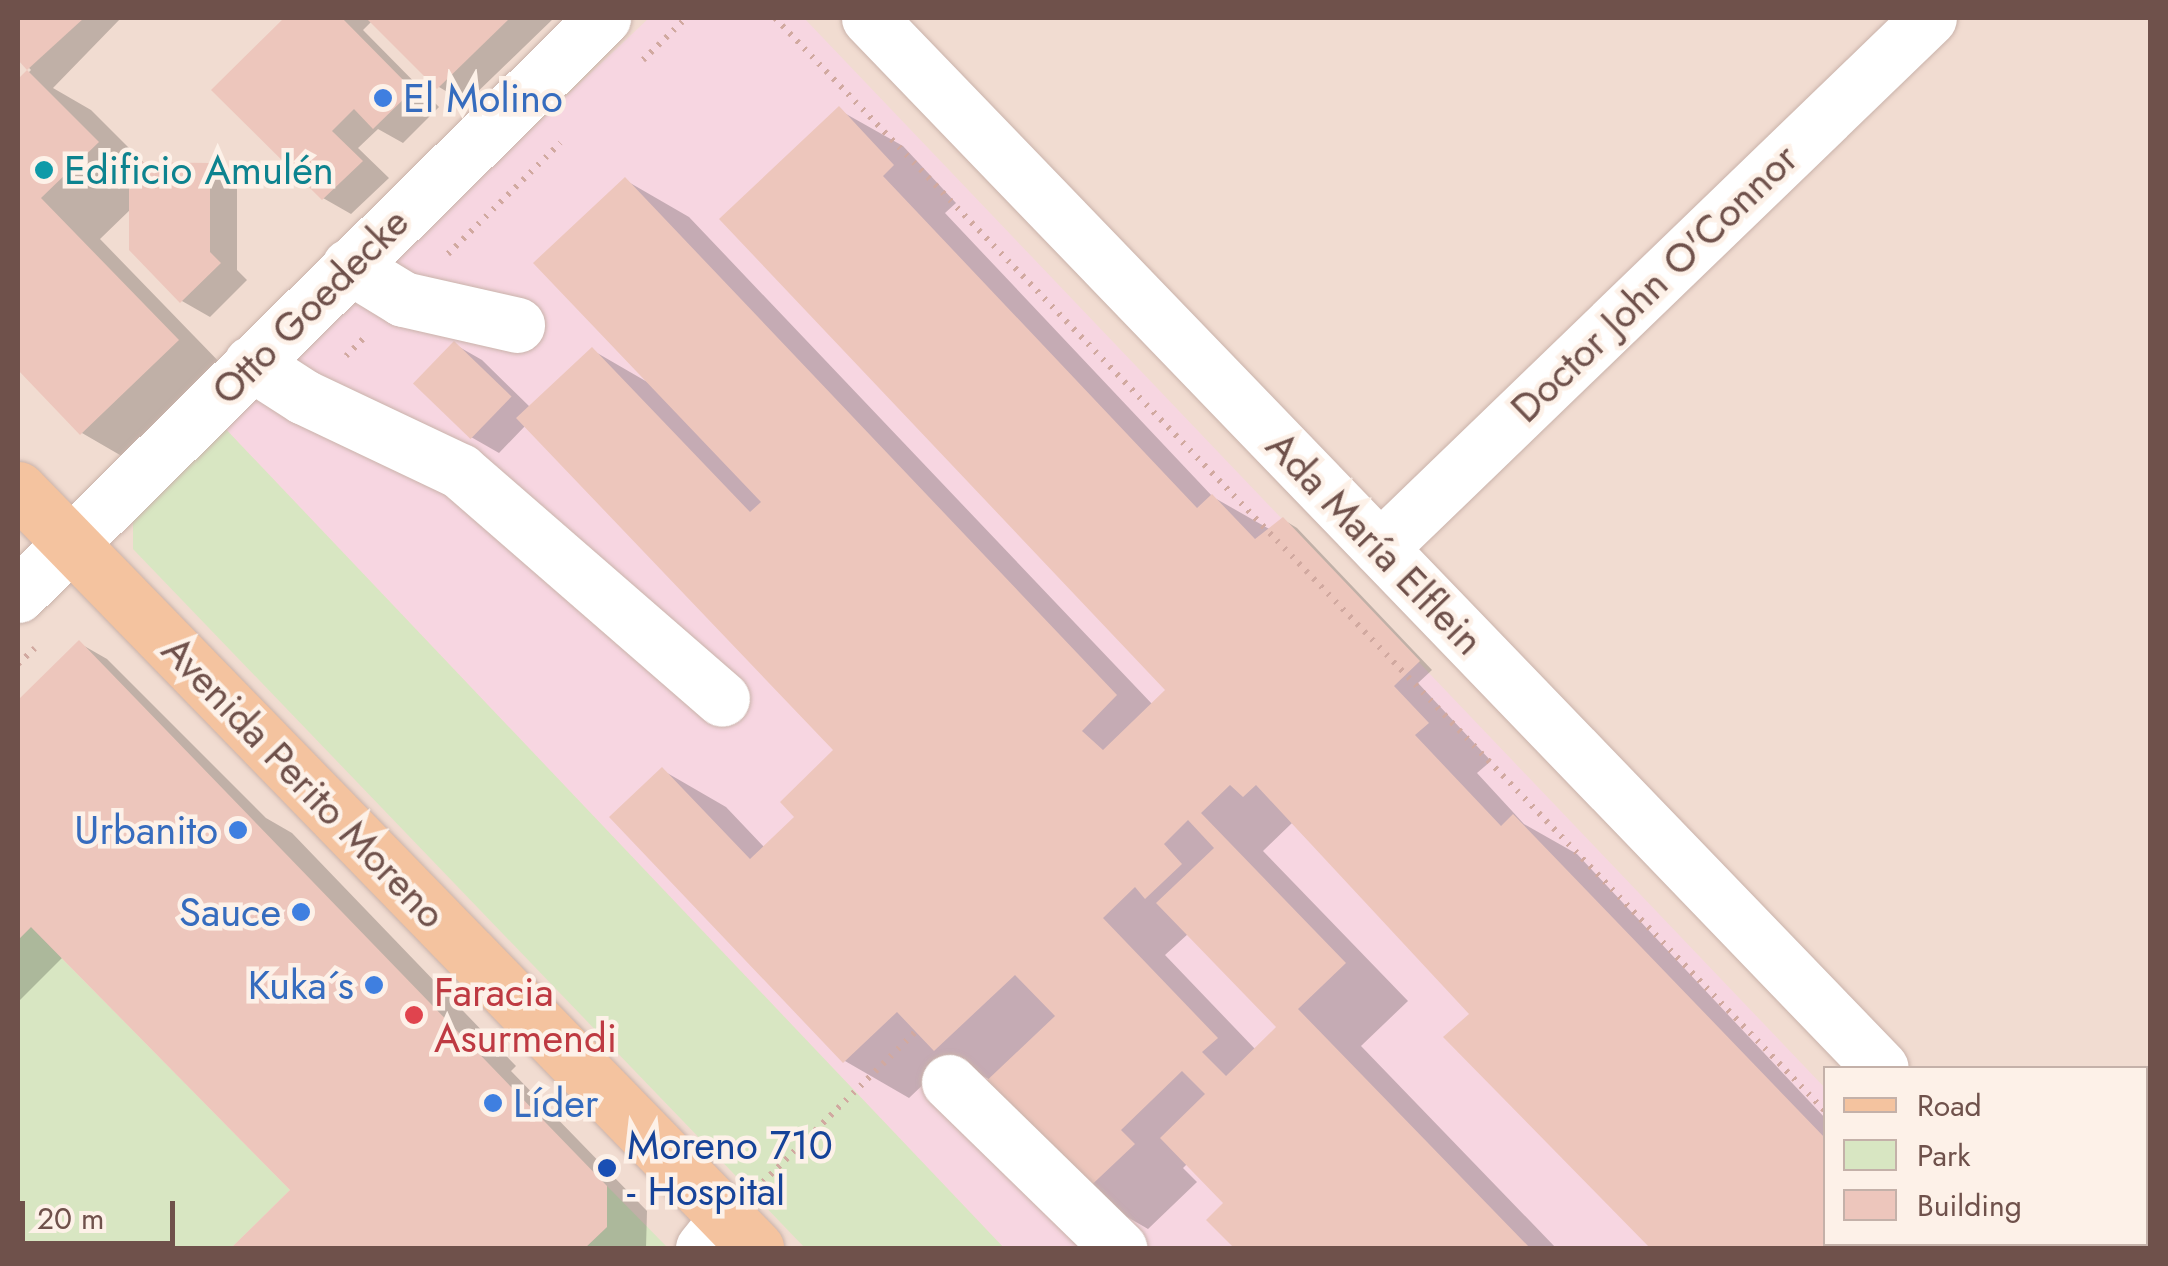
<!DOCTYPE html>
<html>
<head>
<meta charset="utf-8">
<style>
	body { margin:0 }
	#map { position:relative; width:2168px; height:1266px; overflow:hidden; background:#faece2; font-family:Jost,sans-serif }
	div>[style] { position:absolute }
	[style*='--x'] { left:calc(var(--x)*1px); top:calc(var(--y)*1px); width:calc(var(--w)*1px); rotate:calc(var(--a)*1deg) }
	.residential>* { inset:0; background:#f1dcd1 }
	.medical>* { inset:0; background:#f7d6e1 }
	.green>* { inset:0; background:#d8e6c2 }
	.shadow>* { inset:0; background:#0003 }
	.building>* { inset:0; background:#edc6bc; transform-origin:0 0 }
	.path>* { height:6px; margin-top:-3px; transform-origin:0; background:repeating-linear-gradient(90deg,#d1a9a0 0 2.5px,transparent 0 10.5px) }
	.roads { filter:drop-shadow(0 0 2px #c9b2aa) drop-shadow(0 0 2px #c9b2aa) }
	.minor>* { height:55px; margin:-27.5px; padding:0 27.5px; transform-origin:27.5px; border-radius:27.5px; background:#fff }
	.major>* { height:55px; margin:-27.5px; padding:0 27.5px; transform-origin:27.5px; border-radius:27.5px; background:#f4c39f }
	.dots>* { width:28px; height:28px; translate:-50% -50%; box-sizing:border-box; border:5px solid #fdf1e8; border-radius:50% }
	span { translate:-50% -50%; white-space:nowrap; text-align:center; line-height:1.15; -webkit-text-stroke:9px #fdf1e8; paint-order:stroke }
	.shop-label { font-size:40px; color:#366cbe }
	.left { translate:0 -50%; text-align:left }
	.right { translate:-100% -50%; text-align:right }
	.culture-label { font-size:40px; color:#0d838f }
	.street-label { font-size:40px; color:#6f514b }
	.health-label { font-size:40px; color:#be3a42 }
	.transit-label { font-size:40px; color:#164399 }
	.frame { position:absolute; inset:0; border:20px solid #6f514b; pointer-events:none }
	.legend { position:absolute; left:1823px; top:1066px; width:325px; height:180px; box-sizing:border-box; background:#fdf1e8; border:2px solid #c4b1a9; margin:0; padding:12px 18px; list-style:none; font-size:30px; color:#6f514b }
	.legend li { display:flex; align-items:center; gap:20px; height:50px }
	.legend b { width:50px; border:2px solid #c4b1a9 }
	.scale { position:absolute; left:20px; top:1201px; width:155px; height:45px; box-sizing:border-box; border:5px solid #6f514b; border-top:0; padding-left:12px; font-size:30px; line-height:35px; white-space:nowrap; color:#6f514b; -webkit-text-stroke:8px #fdf1e8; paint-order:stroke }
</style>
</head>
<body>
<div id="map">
	<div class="residential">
		<div style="clip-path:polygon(evenodd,18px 18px,2150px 18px,2150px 1248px,18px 1248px,18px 18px,1826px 1068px,2146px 1068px,2146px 1244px,1826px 1244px,1826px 1068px)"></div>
	</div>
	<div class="medical">
		<div style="clip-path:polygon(649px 18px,804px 18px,1825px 1088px,1826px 1244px,1944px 1244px,1942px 1248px,1004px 1248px,220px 423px)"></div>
	</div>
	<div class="green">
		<div style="clip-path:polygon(220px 423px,1004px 1248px,805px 1248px,133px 549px,133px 513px)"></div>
		<div style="clip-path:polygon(31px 927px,290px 1190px,231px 1248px,18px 1248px,18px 940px)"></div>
		<div style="clip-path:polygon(607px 1186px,668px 1248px,585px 1248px,607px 1227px)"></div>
	</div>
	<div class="shadow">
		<div style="clip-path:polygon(18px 18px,121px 18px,53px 88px,91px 110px,146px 165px,210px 165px,237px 181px,237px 270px,247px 280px,210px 317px,182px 301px,132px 208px,100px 239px,227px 370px,132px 462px,82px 433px,18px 366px,18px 83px,31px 70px,18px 56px)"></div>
		<div style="clip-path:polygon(288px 18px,554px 18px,466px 103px,439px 87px,373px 20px,363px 30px,439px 107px,403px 143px,378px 129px,358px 148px,389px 178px,351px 214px,323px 198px,215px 90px)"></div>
		<div style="clip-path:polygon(evenodd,839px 110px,903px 146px,956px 203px,945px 213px,1213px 497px,1271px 530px,1284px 520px,1297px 528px,1432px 670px,1418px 683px,1491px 761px,1477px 773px,1524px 824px,1577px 854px,1826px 1119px,1826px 1244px,1949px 1248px,1653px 1248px,1447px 1037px,1472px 1013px,1292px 823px,1263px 851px,1408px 1001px,1361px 1046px,1556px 1248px,1238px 1248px,1210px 1220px,1227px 1203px,1188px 1163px,1183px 1168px,1197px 1182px,1148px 1229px,1084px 1192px,990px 1080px,951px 1058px,909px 1098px,845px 1061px,613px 817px,662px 770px,726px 807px,765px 848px,797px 817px,837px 750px,526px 425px,499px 453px,471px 437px,454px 344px,482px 360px,531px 408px,592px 350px,649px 383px,625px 180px,689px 217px,1153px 705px,1168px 690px,839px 110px,1189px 933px,1280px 1027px,1256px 1050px,1165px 955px,1189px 933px)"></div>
		<div style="clip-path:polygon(79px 643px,107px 659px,266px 818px,292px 833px,516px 1066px,511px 1071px,647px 1211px,646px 1248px,234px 1248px,294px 1190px,64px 956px,18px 1002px,18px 703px)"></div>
	</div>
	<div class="building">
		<div style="clip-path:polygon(18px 18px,84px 18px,27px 70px,18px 60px)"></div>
		<div style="clip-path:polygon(284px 18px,342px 18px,413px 90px,373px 129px,354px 109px,332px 131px,363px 161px,322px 200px,211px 90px)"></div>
		<div style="clip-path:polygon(366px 18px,510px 18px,437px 89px)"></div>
		<div style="clip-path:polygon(27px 70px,99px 142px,41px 198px,179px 340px,80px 435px,18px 370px,18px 79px)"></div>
		<div style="clip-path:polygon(evenodd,839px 106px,894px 165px,883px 176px,1197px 508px,1212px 494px,1255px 539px,1283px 517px,1420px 661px,1394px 686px,1429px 723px,1415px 735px,1501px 826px,1513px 814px,1826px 1139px,1826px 1244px,1899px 1244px,1898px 1248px,1650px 1248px,1443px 1037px,1469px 1014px,1256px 785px,1243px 797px,1230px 785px,1201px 813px,1346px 963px,1298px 1009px,1530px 1248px,1234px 1248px,1206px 1220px,1223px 1203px,1160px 1138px,1205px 1094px,1182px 1071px,1121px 1130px,1135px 1144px,1082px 1194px,980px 1087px,1055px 1016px,1015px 975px,934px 1051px,897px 1012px,843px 1063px,609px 817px,662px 767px,750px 859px,794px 817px,780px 802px,833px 750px,516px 418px,592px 347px,750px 512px,761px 502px,533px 263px,625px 177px,1117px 695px,1082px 731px,1103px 750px,1165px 690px,719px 219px,839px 106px,1188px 820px,1214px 848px,1156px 903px,1276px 1027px,1226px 1076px,1202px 1052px,1218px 1038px,1103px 918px,1135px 887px,1145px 899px,1182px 864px,1164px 844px,1188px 820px)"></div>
		<div style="clip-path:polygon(129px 162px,210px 163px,210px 252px,221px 263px,180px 303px,129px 250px)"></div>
		<div style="left:454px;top:341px;width:80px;height:59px;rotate:44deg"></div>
		<div style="clip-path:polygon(79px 640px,607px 1186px,607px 1227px,585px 1248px,231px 1248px,290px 1190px,31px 927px,18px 940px,18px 700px)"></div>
	</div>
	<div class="path">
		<div style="--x:775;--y:18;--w:1517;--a:46.15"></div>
		<div style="--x:643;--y:60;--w:60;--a:-44.3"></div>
		<div style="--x:448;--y:254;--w:158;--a:-44.7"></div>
		<div style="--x:346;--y:356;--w:27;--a:-45"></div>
		<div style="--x:18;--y:664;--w:23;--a:-43"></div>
		<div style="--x:763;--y:1182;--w:214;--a:-44.6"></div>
		<div style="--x:1931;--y:1248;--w:4;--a:-76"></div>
	</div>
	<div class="roads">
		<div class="minor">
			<div style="--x:869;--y:18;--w:1458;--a:46.06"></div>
			<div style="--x:349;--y:266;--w:63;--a:31.4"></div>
			<div style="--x:403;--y:299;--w:117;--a:12.8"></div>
			<div style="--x:251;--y:363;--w:63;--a:32.7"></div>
			<div style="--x:304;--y:397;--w:173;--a:25.4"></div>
			<div style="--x:460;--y:471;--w:347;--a:41"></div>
			<div style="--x:1380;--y:548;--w:763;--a:-43.99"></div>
			<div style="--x:18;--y:595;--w:822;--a:-44.61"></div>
			<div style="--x:949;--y:1082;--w:238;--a:44.3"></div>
			<div style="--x:2146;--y:1103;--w:6;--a:-51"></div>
			<div style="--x:2049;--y:1244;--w:6;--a:39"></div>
			<div style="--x:703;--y:1248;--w:38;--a:-51"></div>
			<div style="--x:1994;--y:1248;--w:6;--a:-39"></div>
		</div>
		<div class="major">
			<div style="--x:18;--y:489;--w:1059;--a:45.8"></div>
		</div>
	</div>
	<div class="dots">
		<div style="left:383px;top:98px;background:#3f7fe0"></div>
		<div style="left:44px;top:170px;background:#0f9aa8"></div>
		<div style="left:238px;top:830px;background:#3f7fe0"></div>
		<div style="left:301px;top:912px;background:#3f7fe0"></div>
		<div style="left:374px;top:985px;background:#3f7fe0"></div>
		<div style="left:414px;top:1015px;background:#e0444e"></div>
		<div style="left:493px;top:1103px;background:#3f7fe0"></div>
		<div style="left:607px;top:1168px;background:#1a4fb4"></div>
	</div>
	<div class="shop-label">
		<span class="left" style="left:403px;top:98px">El Molino</span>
		<span class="right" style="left:218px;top:830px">Urbanito</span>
		<span class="right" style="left:281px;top:912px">Sauce</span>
		<span class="right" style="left:354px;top:985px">Kuka´s</span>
		<span class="left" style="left:513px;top:1103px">Líder</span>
	</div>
	<div class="culture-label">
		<span class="left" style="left:64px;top:170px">Edificio Amulén</span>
	</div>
	<div class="street-label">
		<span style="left:1654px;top:283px;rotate:-44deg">Doctor John O'Connor</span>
		<span style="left:310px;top:306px;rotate:-45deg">Otto Goedecke</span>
		<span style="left:1375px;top:543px;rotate:46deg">Ada María Elflein</span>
		<span style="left:304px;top:782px;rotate:46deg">Avenida Perito Moreno</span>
	</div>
	<div class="health-label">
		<span class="left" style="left:434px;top:1015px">Faracia<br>Asurmendi</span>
	</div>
	<div class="transit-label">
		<span class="left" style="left:627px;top:1168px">Moreno 710<br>- Hospital</span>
	</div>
	<div class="frame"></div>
	<ul class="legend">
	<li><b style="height:12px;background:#f4c39f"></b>Road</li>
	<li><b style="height:28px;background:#d8e6c2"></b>Park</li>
	<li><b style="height:28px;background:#edc6bc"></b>Building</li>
	</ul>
	<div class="scale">20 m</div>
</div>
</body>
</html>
